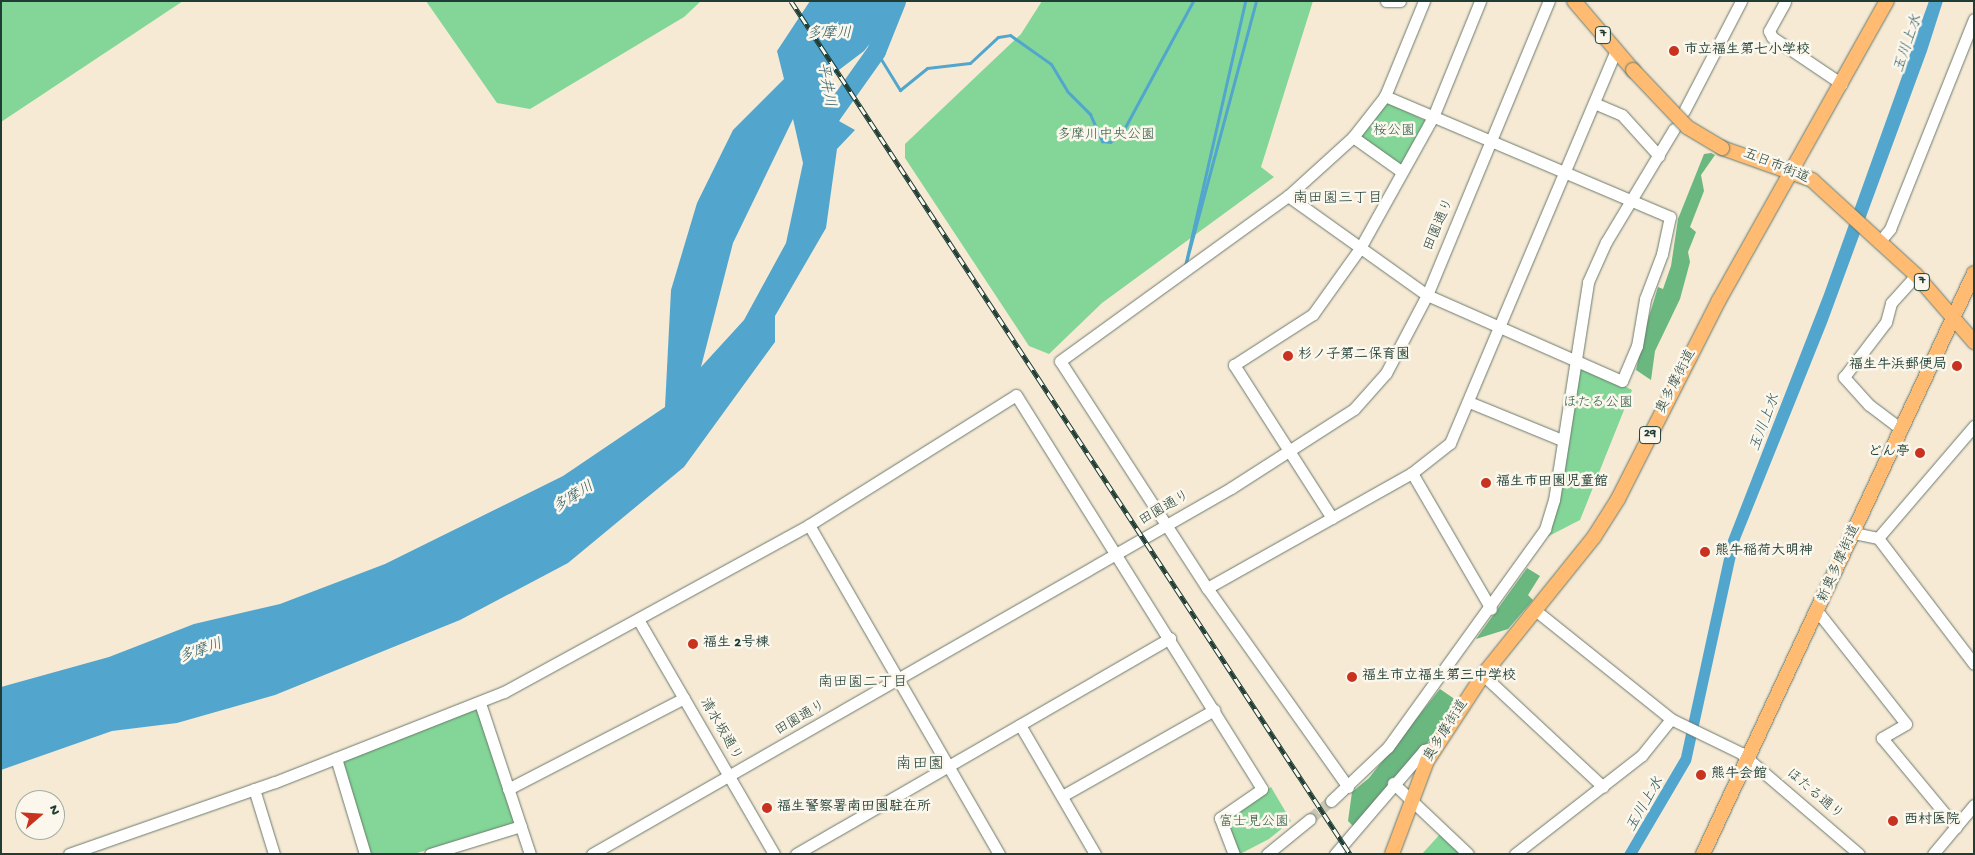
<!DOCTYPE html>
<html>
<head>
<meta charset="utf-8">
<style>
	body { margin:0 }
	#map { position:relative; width:1975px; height:855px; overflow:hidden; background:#f6ead5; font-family:"Gochi Hand","Klee One",sans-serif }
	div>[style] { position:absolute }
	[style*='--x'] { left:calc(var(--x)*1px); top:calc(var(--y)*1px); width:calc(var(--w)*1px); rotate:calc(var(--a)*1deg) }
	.green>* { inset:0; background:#83d697 }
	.forest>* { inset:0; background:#6ab780 }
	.water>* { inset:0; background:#52a6ce }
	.stream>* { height:3px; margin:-1.5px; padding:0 1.5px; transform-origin:1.5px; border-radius:1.5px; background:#52a6ce }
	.river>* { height:19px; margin:-9.5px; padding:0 9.5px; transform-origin:9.5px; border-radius:9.5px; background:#52a6ce }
	.minor-tunnel>* { height:11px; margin-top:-5.5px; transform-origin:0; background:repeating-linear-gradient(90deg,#cbc7b5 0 11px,transparent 0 16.5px) }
	.roads { filter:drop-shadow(0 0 1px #6a7a6c) drop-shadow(0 0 1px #6a7a6c) }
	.minor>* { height:11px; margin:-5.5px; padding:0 5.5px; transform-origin:5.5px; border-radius:5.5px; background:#fff }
	.major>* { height:14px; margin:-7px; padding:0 7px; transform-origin:7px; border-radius:7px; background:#febb71 }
	.rail>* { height:5px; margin-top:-2.5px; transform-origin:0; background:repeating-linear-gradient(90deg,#fbf7ec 0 9px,#1f3d34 0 18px); box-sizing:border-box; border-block:1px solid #1f3d34 }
	.bridges { filter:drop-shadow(0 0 1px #6a7a6c) drop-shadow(0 0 1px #6a7a6c) }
	.major-bridge>* { height:14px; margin:-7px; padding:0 7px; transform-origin:7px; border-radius:7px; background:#febb71 }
	.dots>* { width:14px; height:14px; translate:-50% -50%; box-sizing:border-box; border:2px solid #fbf7ec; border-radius:50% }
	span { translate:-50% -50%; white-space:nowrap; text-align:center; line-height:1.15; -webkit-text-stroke:5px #fbf7ec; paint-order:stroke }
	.shield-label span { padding:1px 4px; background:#fbf7ec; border:1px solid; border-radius:4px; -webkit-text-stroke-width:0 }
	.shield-label { font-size:12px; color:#1f3d34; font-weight:700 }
	.poi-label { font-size:14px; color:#1f3d34; font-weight:700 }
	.left { translate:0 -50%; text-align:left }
	.right { translate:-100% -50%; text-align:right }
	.park-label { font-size:14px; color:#335c48 }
	.street-label { font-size:14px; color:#1f3d34 }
	.water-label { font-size:15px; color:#2e5c62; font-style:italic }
	.neighbourhood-label { font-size:15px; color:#1f3d34 }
	.quarter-label { font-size:16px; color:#1f3d34 }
	.frame { position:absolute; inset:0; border:2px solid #1f3d34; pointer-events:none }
	.north { position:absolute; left:15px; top:790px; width:50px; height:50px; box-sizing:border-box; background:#fbf7ec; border:1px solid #a3ada2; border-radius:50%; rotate:71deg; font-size:14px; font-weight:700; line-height:20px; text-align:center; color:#1f3d34 }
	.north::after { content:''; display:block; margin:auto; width:18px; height:22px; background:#c8321e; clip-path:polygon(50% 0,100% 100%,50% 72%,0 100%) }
</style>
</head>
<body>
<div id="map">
	<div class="green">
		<div style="clip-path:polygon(1px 1px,183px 1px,1px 122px)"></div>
		<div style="clip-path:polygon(426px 1px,701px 1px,684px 17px,530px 109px,497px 103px)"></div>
		<div style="clip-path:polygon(1042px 1px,1313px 1px,1261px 167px,1274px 177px,1102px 303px,1049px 354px,1029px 346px,905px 158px,905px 144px,1021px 34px)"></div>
		<div style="clip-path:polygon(1390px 103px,1428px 122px,1404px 165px,1398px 166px,1359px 139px,1383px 105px)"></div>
		<div style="clip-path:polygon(1576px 361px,1632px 390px,1580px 520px,1543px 539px)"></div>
		<div style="clip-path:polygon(476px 706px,517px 822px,414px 854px,367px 854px,338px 760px)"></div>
		<div style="clip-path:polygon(1271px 787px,1291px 821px,1269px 839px,1240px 854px,1225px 815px)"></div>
		<div style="clip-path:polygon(1441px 833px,1463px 854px,1422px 854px)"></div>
	</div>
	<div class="forest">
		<div style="clip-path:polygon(1711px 153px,1715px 155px,1701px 175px,1704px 191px,1690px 227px,1696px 232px,1688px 252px,1690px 262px,1680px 299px,1655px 351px,1651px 380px,1636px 370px,1644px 333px,1658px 287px,1663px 289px,1671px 266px,1678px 219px,1704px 154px)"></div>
		<div style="clip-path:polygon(1527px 568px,1540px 576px,1528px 595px,1533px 600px,1508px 629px,1476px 639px)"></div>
		<div style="clip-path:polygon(1440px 689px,1456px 700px,1438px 731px,1353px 826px,1348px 821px,1352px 792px,1369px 778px)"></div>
	</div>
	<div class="water">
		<div style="clip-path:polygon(evenodd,810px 1px,896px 1px,887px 22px,864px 51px,831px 76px,830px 116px,855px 130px,837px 149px,826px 228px,775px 316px,775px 342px,684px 467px,568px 563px,460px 620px,275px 695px,177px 723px,112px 731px,1px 770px,1px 687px,109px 657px,194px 624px,280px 604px,385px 564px,563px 476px,665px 407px,671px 290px,697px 203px,733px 130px,784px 79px,777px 51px,810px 1px,793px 119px,803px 163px,786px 243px,744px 320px,701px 367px,733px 243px,793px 119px)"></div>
		<div style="clip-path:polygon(1929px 1px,1943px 1px,1927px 51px,1827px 323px,1739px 542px,1691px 762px,1637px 854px,1624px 854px,1681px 757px,1728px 540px,1824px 294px)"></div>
	</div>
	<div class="stream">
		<div style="--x:876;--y:51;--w:46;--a:58.4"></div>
		<div style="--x:900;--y:90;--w:35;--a:-39"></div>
		<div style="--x:927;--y:68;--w:43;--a:-6.6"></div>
		<div style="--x:970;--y:63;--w:38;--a:-43"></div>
		<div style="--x:998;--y:37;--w:12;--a:-9"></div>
		<div style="--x:1010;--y:35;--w:50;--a:35.3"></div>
		<div style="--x:1051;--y:64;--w:31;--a:59"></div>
		<div style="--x:1067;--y:91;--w:33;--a:45"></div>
		<div style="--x:1090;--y:114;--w:30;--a:66"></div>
		<div style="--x:1102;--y:141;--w:8;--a:7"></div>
		<div style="--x:1110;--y:142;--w:17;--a:-40"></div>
		<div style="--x:1123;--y:131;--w:148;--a:-61.7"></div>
		<div style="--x:1185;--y:266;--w:274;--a:-75"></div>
		<div style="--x:1185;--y:266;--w:272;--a:-77.2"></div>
	</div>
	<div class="river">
		<div style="--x:825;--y:141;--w:25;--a:-79"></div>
		<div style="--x:830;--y:116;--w:80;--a:-54.7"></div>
		<div style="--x:876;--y:51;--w:54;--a:-68.2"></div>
	</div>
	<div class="minor-tunnel">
		<div style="--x:1310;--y:819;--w:28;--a:-41"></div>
	</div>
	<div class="roads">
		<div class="minor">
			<div style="--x:1386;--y:1;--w:14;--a:0"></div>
			<div style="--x:1785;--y:2;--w:33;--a:119"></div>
			<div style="--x:1769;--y:31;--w:7;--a:63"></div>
			<div style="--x:1772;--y:37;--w:84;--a:33.9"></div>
			<div style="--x:1594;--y:103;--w:30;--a:23"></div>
			<div style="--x:1622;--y:115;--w:55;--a:47.9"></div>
			<div style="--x:1684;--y:111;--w:124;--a:-62.6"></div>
			<div style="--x:1353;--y:137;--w:60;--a:35.5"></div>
			<div style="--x:1288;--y:196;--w:171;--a:35.5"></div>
			<div style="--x:1427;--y:295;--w:213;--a:23.8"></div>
			<div style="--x:1622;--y:381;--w:38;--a:-67"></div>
			<div style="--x:1637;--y:346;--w:48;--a:-80.3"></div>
			<div style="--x:1645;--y:299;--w:48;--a:-69.3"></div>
			<div style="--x:1662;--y:254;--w:38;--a:-78"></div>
			<div style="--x:1670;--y:217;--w:310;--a:-157"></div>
			<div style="--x:1880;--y:241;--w:16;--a:-50"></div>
			<div style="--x:1890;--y:229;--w:226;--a:-68.2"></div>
			<div style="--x:1469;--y:402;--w:100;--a:22.2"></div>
			<div style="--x:1901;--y:429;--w:40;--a:-143"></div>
			<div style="--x:1869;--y:405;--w:38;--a:-132"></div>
			<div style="--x:1844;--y:377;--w:69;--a:-52.6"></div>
			<div style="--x:1886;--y:322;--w:20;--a:-75"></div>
			<div style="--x:1891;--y:303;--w:38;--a:-48"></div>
			<div style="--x:1412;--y:473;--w:157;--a:59.8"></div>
			<div style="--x:1332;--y:518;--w:182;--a:-122.6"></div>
			<div style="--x:1234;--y:365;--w:94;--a:-32.8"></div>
			<div style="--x:1313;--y:314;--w:81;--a:-54.5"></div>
			<div style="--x:1360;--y:248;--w:150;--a:-60.9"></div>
			<div style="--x:1433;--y:117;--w:125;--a:-67.9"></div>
			<div style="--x:809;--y:525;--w:380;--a:60"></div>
			<div style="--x:1854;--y:533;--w:25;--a:12"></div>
			<div style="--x:1878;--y:538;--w:148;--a:-49.4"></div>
			<div style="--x:1878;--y:538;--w:158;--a:52.7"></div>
			<div style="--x:1207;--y:588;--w:235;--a:-29.3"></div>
			<div style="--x:1412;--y:473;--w:48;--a:-38.3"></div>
			<div style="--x:1450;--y:443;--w:427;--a:-67.1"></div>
			<div style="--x:1535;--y:610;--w:174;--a:38.7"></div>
			<div style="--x:1671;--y:719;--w:78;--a:25.9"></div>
			<div style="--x:1741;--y:753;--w:155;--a:40.6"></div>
			<div style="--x:1818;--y:612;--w:142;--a:51.8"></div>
			<div style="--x:1906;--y:724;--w:28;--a:150"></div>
			<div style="--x:1882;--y:738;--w:116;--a:50.3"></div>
			<div style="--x:639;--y:621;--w:269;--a:59.9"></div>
			<div style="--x:1483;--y:675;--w:164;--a:43"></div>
			<div style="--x:480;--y:703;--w:159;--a:71.7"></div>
			<div style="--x:1020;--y:725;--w:149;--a:59.8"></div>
			<div style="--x:336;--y:758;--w:100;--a:73.2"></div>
			<div style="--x:1393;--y:783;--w:103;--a:43.4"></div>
			<div style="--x:1348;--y:787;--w:244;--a:-125.3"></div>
			<div style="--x:1207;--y:588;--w:270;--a:-122.9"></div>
			<div style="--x:1060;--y:361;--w:281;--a:-35.9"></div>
			<div style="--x:1288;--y:196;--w:88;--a:-42.2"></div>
			<div style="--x:1353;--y:137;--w:52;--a:-52"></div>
			<div style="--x:1385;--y:96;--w:103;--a:-67.7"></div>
			<div style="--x:254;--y:789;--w:68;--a:72.9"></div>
			<div style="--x:508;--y:789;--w:198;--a:-27.3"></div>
			<div style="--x:1062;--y:796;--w:175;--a:-29.5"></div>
			<div style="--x:1331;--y:801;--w:79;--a:-43.5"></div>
			<div style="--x:1388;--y:747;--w:269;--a:-54.2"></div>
			<div style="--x:1545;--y:529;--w:30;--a:-73"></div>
			<div style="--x:1554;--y:500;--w:221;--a:-81.1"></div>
			<div style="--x:1588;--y:282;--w:44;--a:-65.8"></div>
			<div style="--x:1606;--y:242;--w:132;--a:-59"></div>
			<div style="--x:69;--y:854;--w:218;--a:-19.3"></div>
			<div style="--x:275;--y:782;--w:246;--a:-21.5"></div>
			<div style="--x:504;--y:692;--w:348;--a:-28.7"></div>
			<div style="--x:809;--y:525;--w:244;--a:-32.1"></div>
			<div style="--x:1016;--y:395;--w:464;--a:58"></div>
			<div style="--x:1262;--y:789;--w:51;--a:145.4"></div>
			<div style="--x:1220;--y:818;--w:39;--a:69"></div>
			<div style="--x:430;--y:854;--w:95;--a:-17.1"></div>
			<div style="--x:592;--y:854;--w:736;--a:-29.8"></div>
			<div style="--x:1231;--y:488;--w:146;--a:-32.7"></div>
			<div style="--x:1354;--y:409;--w:48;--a:-48.4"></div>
			<div style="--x:1386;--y:373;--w:88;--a:-62.3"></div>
			<div style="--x:1427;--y:295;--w:318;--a:-67.5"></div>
			<div style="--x:796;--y:854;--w:432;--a:-30"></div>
			<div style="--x:1267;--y:854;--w:55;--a:-39.1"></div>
			<div style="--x:1335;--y:854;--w:137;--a:-49.4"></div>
			<div style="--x:1424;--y:750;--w:14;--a:-17"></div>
			<div style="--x:1515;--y:854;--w:161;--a:-37.9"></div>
			<div style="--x:1642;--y:755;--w:46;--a:-51.1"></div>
			<div style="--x:1933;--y:854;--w:64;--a:-50.1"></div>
		</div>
		<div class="major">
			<div style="--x:1574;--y:1;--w:91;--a:49.5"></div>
			<div style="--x:1722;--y:148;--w:96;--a:19.6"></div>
			<div style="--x:1812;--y:180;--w:141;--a:42.4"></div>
			<div style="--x:1916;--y:275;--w:89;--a:49.1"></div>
			<div style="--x:1392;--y:854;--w:99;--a:-69.4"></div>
			<div style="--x:1427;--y:761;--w:103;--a:-56.9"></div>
			<div style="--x:1483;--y:675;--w:177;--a:-51.2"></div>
			<div style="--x:1594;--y:537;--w:45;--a:-57.7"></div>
			<div style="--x:1618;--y:499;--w:223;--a:-63.1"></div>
			<div style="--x:1719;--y:300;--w:343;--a:-60.7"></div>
			<div style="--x:1703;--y:854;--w:641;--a:-64.99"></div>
		</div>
	</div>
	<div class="rail">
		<div style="--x:791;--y:1;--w:1020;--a:56.76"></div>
	</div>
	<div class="bridges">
		<div class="major-bridge">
			<div style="--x:1633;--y:70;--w:79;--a:46.5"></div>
			<div style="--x:1687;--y:127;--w:41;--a:31"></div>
		</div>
	</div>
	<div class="dots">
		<div style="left:1674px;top:51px;background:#c8321e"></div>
		<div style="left:1288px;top:356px;background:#c8321e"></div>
		<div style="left:1957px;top:366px;background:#c8321e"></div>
		<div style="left:1920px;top:453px;background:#c8321e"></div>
		<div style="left:1486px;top:483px;background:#c8321e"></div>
		<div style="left:1705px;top:552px;background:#c8321e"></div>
		<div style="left:693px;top:644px;background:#c8321e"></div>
		<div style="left:1352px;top:677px;background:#c8321e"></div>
		<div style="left:1701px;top:775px;background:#c8321e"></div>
		<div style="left:767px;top:808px;background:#c8321e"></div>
		<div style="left:1893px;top:821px;background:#c8321e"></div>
	</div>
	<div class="shield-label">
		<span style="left:1603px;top:35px">7</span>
		<span style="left:1922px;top:282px">7</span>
		<span style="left:1650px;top:435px">29</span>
	</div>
	<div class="poi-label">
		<span class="left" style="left:1684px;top:51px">市立福生第七小学校</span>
		<span class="left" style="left:1298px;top:356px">杉ノ子第二保育園</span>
		<span class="right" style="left:1947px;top:366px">福生牛浜郵便局</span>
		<span class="right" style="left:1910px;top:453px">どん亭</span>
		<span class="left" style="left:1496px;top:483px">福生市田園児童館</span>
		<span class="left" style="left:1715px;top:552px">熊牛稲荷大明神</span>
		<span class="left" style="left:703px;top:644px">福生 2号棟</span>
		<span class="left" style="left:1362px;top:677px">福生市立福生第三中学校</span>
		<span class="left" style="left:1711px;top:775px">熊牛会館</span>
		<span class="left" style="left:777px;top:808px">福生警察署南田園駐在所</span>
		<span class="left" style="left:1904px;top:821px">西村医院</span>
	</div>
	<div class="park-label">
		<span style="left:1394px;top:132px">桜公園</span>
		<span style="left:1106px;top:136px">多摩川中央公園</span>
		<span style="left:1598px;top:404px">ほたる公園</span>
		<span style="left:1254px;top:823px">富士見公園</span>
	</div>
	<div class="street-label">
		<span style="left:1776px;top:167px;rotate:22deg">五日市街道</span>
		<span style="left:1440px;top:225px;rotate:-67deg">田園通り</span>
		<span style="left:1677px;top:382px;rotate:-63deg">奥多摩街道</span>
		<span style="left:1165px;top:509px;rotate:-30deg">田園通り</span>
		<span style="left:1840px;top:564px;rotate:-66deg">新奥多摩街道</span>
		<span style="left:801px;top:719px;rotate:-30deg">田園通り</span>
		<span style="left:720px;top:730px;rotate:60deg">清水坂通り</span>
		<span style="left:1447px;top:731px;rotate:-58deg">奥多摩街道</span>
		<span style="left:1814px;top:795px;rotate:40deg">ほたる通り</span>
	</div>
	<div class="water-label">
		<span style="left:829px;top:35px">多摩川</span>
		<span style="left:1909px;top:44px;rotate:-71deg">玉川上水</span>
		<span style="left:825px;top:85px;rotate:80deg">平井川</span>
		<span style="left:1766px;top:423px;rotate:-69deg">玉川上水</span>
		<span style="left:574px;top:498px;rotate:-32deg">多摩川</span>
		<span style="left:201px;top:652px;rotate:-19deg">多摩川</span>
		<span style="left:1646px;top:805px;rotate:-60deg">玉川上水</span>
	</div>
	<div class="neighbourhood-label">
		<span style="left:1338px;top:200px">南田園三丁目</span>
		<span style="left:863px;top:684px">南田園二丁目</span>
	</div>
	<div class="quarter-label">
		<span style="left:920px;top:766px">南田園</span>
	</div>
	<div class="frame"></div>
	<div class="north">N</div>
</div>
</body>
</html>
